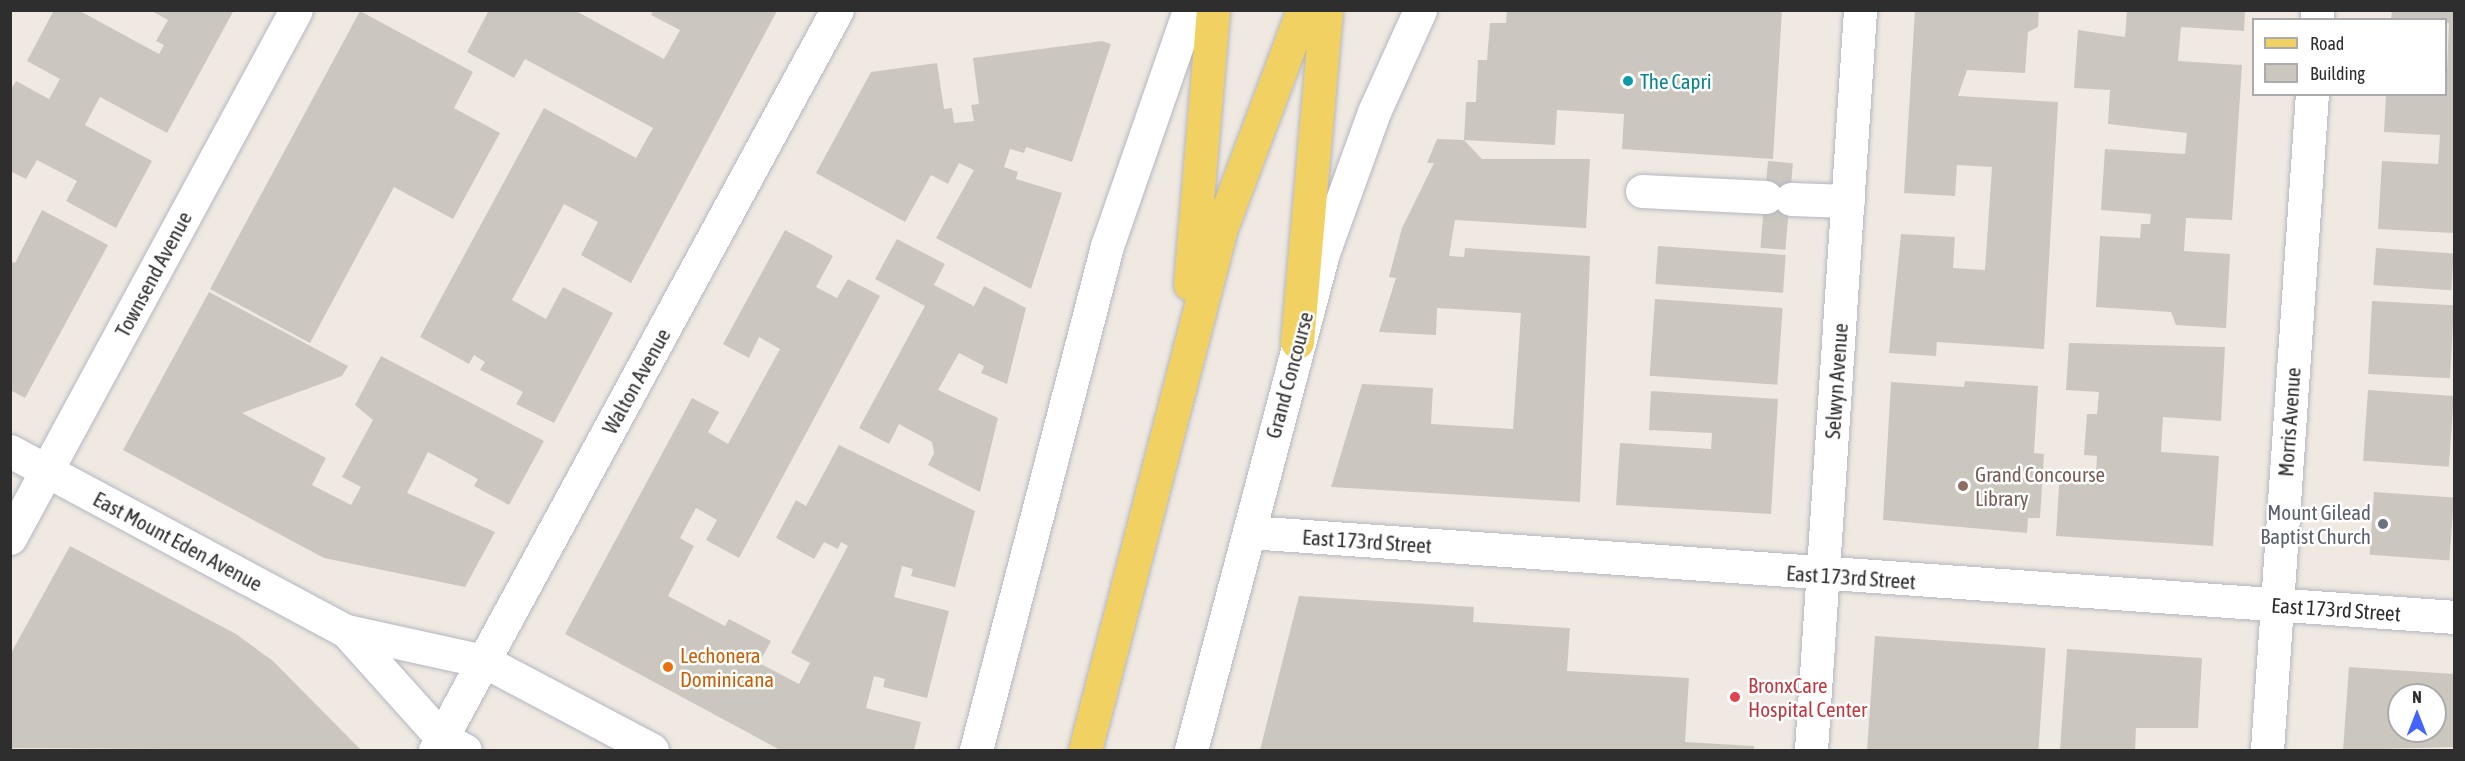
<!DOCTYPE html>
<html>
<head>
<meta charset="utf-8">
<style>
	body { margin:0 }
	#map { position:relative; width:2465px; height:761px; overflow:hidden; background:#efe9e1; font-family:"Asap Condensed",sans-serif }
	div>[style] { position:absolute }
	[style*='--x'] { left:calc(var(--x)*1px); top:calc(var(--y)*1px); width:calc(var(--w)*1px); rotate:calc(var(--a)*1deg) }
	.building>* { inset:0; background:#cbc7bf; transform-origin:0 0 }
	.roads { filter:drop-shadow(0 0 2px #b4b7c1) drop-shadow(0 0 2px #b4b7c1) }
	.minor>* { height:33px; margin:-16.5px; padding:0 16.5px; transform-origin:16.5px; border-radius:16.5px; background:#fff }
	.major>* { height:33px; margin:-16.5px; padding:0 16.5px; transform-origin:16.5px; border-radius:16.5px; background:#f2d163 }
	.dots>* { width:16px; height:16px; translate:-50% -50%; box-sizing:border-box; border:3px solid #fff; border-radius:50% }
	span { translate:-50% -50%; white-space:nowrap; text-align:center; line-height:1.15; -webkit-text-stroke:5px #fff; paint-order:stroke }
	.culture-label { font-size:21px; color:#0d838f }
	.left { translate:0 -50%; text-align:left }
	.street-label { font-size:21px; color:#2e2e2e }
	.education-label { font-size:21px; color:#785e54 }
	.worship-label { font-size:21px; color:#5b616d }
	.right { translate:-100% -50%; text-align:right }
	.food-label { font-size:21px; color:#c56008 }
	.health-label { font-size:21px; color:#be3a42 }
	.frame { position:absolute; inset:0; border:12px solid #2e2e2e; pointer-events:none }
	.legend { position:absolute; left:2252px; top:18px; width:195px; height:78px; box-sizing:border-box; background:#fff; border:2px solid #ababab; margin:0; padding:8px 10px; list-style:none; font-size:18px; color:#2e2e2e }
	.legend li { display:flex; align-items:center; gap:12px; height:30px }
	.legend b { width:30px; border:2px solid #ababab }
	.north { position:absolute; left:2387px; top:683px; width:60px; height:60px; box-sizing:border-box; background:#fff; border:2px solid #ababab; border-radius:50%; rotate:0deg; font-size:16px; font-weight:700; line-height:24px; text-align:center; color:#2e2e2e }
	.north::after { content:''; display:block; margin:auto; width:21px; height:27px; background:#4264fb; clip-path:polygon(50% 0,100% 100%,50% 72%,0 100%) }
</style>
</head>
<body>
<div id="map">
	<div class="building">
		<div style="clip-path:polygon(54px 10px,78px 10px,159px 54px,164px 45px,156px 41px,168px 20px,150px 10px,234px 10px,167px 133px,100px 97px,85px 125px,152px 161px,116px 228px,66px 201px,77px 181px,37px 160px,26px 179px,10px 171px,10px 91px,16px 81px,49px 99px,60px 79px,27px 61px)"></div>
		<div style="clip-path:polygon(489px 10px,574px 10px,664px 59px,680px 30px,651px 15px,653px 10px,777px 11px,631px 283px,581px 255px,598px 222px,564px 204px,512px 300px,546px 319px,563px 287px,613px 313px,554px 423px,516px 404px,523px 392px,480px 370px,485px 362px,474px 355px,469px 364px,420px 337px,544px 108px,636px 158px,653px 128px,525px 59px,514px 78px,467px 52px)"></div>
		<div style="clip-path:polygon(1507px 10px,1782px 10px,1773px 159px,1622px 149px,1624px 114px,1557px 110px,1555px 145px,1464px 140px,1466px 102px,1476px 102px,1478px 60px,1487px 60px,1490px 23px,1506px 23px)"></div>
		<div style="clip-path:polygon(1915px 10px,2039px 10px,2038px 27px,2028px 32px,2025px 73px,1967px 70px,1958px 96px,2058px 102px,2044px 349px,1937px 342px,1936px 356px,1889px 353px,1901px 234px,1955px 237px,1953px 268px,1985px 270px,1992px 167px,1957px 165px,1955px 196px,1904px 193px)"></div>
		<div style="clip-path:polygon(2127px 10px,2245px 10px,2244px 31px,2181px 27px,2178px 61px,2242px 65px,2232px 220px,2186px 218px,2184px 251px,2230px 254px,2226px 328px,2176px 325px,2171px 312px,2096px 307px,2100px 236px,2140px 238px,2141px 224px,2150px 224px,2151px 214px,2101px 210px,2105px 149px,2185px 154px,2187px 133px,2108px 124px,2110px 90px,2074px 88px,2078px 30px,2125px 37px)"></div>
		<div style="clip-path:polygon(2392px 10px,2454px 10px,2454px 233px,2378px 229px,2382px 161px,2438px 164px,2440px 135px,2384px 132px,2386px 94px,2446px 94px,2449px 23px,2391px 19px)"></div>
		<div style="clip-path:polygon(360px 11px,473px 72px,454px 108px,500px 133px,453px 219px,394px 187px,310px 343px,210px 289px)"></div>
		<div style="clip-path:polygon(1102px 41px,1111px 44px,1072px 162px,1026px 147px,1024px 153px,1010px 149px,1004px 167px,1018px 172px,1016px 179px,1062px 193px,1031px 289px,936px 238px,974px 170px,959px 163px,948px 184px,931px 175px,905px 222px,816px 173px,871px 72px,937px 63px,944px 109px,952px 108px,954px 123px,974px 121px,971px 105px,979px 104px,973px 58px)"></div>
		<div style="clip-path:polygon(1437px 139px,1464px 140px,1482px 159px,1590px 159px,1586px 228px,1455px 220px,1449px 256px,1464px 257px,1465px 248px,1590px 256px,1580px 502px,1331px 487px,1362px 384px,1433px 388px,1431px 424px,1513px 429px,1521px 313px,1437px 308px,1436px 335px,1379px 332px,1396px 278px,1389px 277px,1402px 228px,1434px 163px,1427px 163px)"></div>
		<div style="left:1768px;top:161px;width:25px;height:87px;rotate:5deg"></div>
		<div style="clip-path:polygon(42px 210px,108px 245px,25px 398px,10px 390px,10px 261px,15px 263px)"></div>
		<div style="clip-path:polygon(785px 230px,833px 256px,816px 287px,837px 298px,848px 279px,880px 296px,739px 558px,706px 540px,717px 520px,696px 508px,680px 538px,694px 546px,668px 596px,725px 626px,729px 619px,771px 641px,759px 663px,799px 684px,810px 663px,791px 653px,848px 546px,841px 542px,838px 549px,824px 542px,814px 559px,776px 538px,796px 500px,806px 506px,839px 445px,975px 511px,955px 587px,911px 576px,913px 569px,902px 566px,894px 597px,949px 611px,927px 698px,883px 687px,885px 679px,874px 676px,866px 708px,921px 722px,914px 750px,780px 750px,565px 634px,692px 398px,719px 412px,708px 432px,728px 444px,780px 349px,759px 337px,749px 358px,723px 344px)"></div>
		<div style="clip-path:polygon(897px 239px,945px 264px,934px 285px,974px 306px,984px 286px,1026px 308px,1007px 384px,981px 373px,984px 366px,959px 353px,938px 390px,998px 418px,980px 492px,928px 465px,934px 453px,932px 442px,899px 424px,889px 444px,859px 428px,925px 306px,875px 279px)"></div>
		<div style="left:1658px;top:246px;width:128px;height:38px;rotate:4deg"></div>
		<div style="left:2376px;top:248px;width:78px;height:37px;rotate:4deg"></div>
		<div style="clip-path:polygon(209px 292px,348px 366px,342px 376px,242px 413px,326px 458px,312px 485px,351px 505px,361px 487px,342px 477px,373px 420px,355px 405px,381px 356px,544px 441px,509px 505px,474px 486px,478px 479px,428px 452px,407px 493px,495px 532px,465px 587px,324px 558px,123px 450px)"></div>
		<div style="left:1655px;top:299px;width:128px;height:77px;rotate:4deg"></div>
		<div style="left:2372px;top:301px;width:82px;height:73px;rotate:3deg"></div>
		<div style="clip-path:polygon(2069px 343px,2225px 347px,2221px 421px,2163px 417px,2161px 452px,2219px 456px,2213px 546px,2056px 536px,2060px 469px,2096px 472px,2097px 456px,2084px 455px,2087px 414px,2097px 414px,2099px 392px,2066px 390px)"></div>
		<div style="clip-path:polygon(1965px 381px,2038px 386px,2034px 453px,2044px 454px,2040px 518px,2028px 518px,2027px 533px,1883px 520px,1891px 382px,1964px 387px)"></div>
		<div style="left:2368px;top:390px;width:86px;height:71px;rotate:4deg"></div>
		<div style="clip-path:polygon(1651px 391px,1778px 399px,1771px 514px,1616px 505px,1620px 443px,1711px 449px,1712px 433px,1649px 430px)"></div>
		<div style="left:2374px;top:492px;width:80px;height:63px;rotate:4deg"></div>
		<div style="clip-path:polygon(70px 546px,236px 634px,273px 661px,361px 750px,10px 748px,10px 655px)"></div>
		<div style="clip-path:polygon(1299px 596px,1474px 607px,1473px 622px,1570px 628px,1567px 671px,1689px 678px,1685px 742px,1754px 746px,1754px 750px,1260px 750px)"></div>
		<div style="left:1875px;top:636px;width:171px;height:114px;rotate:4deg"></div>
		<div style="clip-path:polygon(2067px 649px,2202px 658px,2198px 728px,2136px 728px,2135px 750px,2060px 750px)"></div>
		<div style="clip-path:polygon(evenodd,2349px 667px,2454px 674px,2454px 747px,2343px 750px,2349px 667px,2399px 695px,2435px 695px,2435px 731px,2399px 731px,2399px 695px)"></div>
	</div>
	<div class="roads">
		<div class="minor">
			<div style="--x:2317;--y:20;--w:10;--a:-90"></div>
			<div style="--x:1642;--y:191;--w:124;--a:2.8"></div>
			<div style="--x:1791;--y:199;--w:57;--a:2"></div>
			<div style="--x:10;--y:451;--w:381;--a:28.2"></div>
			<div style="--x:346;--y:631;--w:141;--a:12.3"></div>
			<div style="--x:484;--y:661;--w:190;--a:27.9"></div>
			<div style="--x:1249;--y:532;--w:1208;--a:4.03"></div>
			<div style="--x:10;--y:538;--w:600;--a:-61.56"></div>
			<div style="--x:346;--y:631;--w:144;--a:48.1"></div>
			<div style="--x:442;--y:738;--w:26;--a:28"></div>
			<div style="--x:435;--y:750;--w:842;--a:-61.49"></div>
			<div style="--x:976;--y:750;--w:521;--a:-75.43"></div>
			<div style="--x:1107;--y:246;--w:250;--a:-70.8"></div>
			<div style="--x:1191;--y:750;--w:514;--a:-75.13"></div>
			<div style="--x:1323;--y:253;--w:150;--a:-70.1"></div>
			<div style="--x:1374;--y:112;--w:112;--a:-65.7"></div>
			<div style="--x:1811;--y:750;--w:742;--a:-86.21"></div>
			<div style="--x:2267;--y:750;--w:658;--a:-86.08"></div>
		</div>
		<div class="major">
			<div style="--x:1190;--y:284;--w:275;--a:-85.2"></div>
			<div style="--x:1297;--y:342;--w:333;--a:-85"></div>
			<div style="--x:1085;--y:750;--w:539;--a:-75.4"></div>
			<div style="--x:1221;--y:228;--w:233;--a:-69.4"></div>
		</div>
	</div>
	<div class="dots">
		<div style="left:1628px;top:81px;background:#0f9aa8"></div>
		<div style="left:1963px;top:486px;background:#8d6e63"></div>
		<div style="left:2383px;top:524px;background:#6b7280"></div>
		<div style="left:668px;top:667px;background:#e8710a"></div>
		<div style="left:1735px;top:697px;background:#e0444e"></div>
	</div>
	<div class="culture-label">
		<span class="left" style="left:1640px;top:81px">The Capri</span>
	</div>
	<div class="street-label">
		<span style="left:153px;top:274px;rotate:-62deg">Townsend Avenue</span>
		<span style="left:1289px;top:375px;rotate:-75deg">Grand Concourse</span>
		<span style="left:636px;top:381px;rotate:-61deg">Walton Avenue</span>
		<span style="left:1836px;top:381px;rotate:-86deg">Selwyn Avenue</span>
		<span style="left:2289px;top:422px;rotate:-86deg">Morris Avenue</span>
		<span style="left:178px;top:541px;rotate:28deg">East Mount Eden Avenue</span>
		<span style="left:1367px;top:541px;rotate:4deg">East 173rd Street</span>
		<span style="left:1851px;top:577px;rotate:4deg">East 173rd Street</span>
		<span style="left:2336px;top:609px;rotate:4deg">East 173rd Street</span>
	</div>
	<div class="education-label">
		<span class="left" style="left:1975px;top:486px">Grand Concourse<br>Library</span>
	</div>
	<div class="worship-label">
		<span class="right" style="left:2371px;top:524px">Mount Gilead<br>Baptist Church</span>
	</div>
	<div class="food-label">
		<span class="left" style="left:680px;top:667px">Lechonera<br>Dominicana</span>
	</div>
	<div class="health-label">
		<span class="left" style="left:1748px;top:697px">BronxCare<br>Hospital Center</span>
	</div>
	<div class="frame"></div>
	<ul class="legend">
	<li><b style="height:8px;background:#f2d163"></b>Road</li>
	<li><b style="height:16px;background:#cbc7bf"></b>Building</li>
	</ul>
	<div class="north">N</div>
</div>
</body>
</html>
